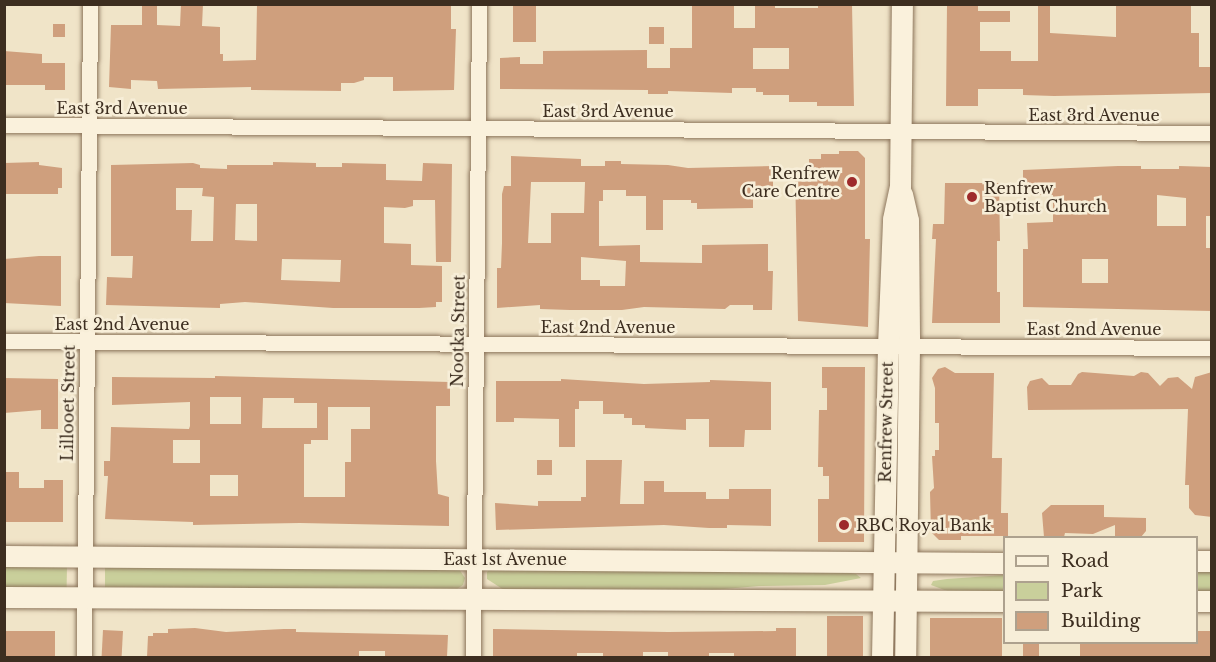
<!DOCTYPE html>
<html>
<head>
<meta charset="utf-8">
<style>
	body { margin:0 }
	#map { position:relative; width:1216px; height:662px; overflow:hidden; background:#f0e4c8; font-family:"Libre Baskerville",serif }
	div>[style] { position:absolute }
	[style*='--x'] { left:calc(var(--x)*1px); top:calc(var(--y)*1px); width:calc(var(--w)*1px); rotate:calc(var(--a)*1deg) }
	.green>* { inset:0; background:#c9cf9b; transform-origin:0 0 }
	.building>* { inset:0; background:#cf9f7d; transform-origin:0 0 }
	.roads { filter:drop-shadow(0 0 2px #8d765c) drop-shadow(0 0 2px #8d765c) }
	.street>* { height:15px; margin:-7.5px; padding:0 7.5px; transform-origin:7.5px; border-radius:7.5px; background:#faf1dc }
	.secondary>* { height:21px; margin:-10.5px; padding:0 10.5px; transform-origin:10.5px; border-radius:10.5px; background:#faf1dc }
	.dots>* { width:16px; height:16px; translate:-50% -50%; box-sizing:border-box; border:3px solid #f7eed8; border-radius:50% }
	span { translate:-50% -50%; white-space:nowrap; text-align:center; line-height:1.15; -webkit-text-stroke:5px #f7eed8; paint-order:stroke }
	.street-label { font-size:16px; color:#3d2e20 }
	.poi-label { font-size:16px; color:#3d2e20 }
	.right { translate:-100% -50%; text-align:right }
	.left { translate:0 -50%; text-align:left }
	.frame { position:absolute; inset:0; border:6px solid #3d2e20; pointer-events:none }
	.legend { position:absolute; left:1003px; top:536px; width:195px; height:108px; box-sizing:border-box; background:#f7eed8; border:2px solid #ada18e; margin:0; padding:8px 10px; list-style:none; font-size:18px; color:#3d2e20 }
	.legend li { display:flex; align-items:center; gap:12px; height:30px }
	.legend b { width:30px; border:2px solid #ada18e }
</style>
</head>
<body>
<div id="map">
	<div class="green">
		<div style="left:5px;top:565px;width:62px;height:25px;rotate:1deg"></div>
		<div style="clip-path:polygon(105px 566px,459px 569px,465px 578px,463px 585px,457px 589px,105px 589px)"></div>
		<div style="clip-path:polygon(492px 567px,827px 569px,856px 574px,861px 578px,825px 585px,759px 586px,690px 592px,504px 590px,487px 579px,487px 572px)"></div>
		<div style="left:1196px;top:569px;width:15px;height:25px"></div>
		<div style="clip-path:polygon(1004px 575px,1004px 593px,950px 592px,931px 585px,933px 581px,947px 579px)"></div>
	</div>
	<div class="building">
		<div style="clip-path:polygon(142px 4px,157px 4px,157px 25px,180px 26px,181px 4px,203px 4px,202px 26px,220px 27px,220px 54px,223px 54px,223px 61px,256px 60px,257px 4px,451px 4px,451px 29px,456px 29px,454px 90px,393px 91px,393px 77px,364px 77px,364px 80px,354px 83px,341px 83px,341px 91px,251px 90px,251px 87px,158px 89px,157px 81px,131px 80px,131px 89px,109px 87px,111px 25px,142px 25px)"></div>
		<div style="left:513px;top:4px;width:23px;height:38px"></div>
		<div style="clip-path:polygon(evenodd,692px 4px,734px 4px,734px 28px,755px 28px,755px 4px,775px 4px,775px 8px,818px 8px,818px 4px,852px 4px,854px 106px,817px 106px,817px 102px,789px 102px,789px 95px,763px 95px,763px 92px,756px 92px,756px 88px,732px 88px,732px 93px,668px 91px,668px 94px,648px 94px,648px 90px,500px 89px,500px 58px,520px 57px,520px 64px,543px 64px,543px 51px,647px 50px,647px 68px,670px 68px,670px 48px,692px 48px,692px 4px,753px 48px,789px 48px,789px 69px,753px 69px,753px 48px)"></div>
		<div style="clip-path:polygon(947px 4px,978px 4px,978px 11px,1010px 11px,1010px 22px,980px 22px,980px 51px,1011px 51px,1011px 61px,1038px 61px,1038px 5px,1050px 5px,1050px 33px,1116px 37px,1116px 4px,1191px 4px,1191px 33px,1199px 33px,1199px 67px,1212px 67px,1212px 93px,1054px 96px,1023px 95px,1023px 89px,978px 89px,978px 106px,946px 106px)"></div>
		<div style="left:53px;top:24px;width:12px;height:13px"></div>
		<div style="left:649px;top:27px;width:15px;height:17px"></div>
		<div style="clip-path:polygon(4px 51px,42px 54px,42px 63px,65px 63px,65px 90px,45px 90px,45px 85px,4px 85px)"></div>
		<div style="clip-path:polygon(839px 151px,858px 151px,865px 158px,865px 239px,870px 239px,868px 327px,798px 321px,795px 169px,809px 169px,809px 159px,821px 159px,821px 154px,839px 154px)"></div>
		<div style="clip-path:polygon(evenodd,511px 156px,581px 159px,581px 166px,605px 166px,605px 161px,621px 161px,621px 164px,668px 165px,688px 168px,773px 166px,773px 188px,768px 188px,768px 192px,753px 192px,753px 208px,697px 209px,697px 203px,691px 203px,691px 200px,663px 200px,663px 230px,646px 230px,646px 196px,626px 196px,626px 190px,603px 190px,603px 201px,599px 201px,599px 246px,640px 245px,640px 262px,702px 263px,702px 245px,768px 244px,768px 271px,773px 271px,772px 310px,753px 310px,753px 305px,730px 305px,725px 309px,644px 307px,622px 310px,570px 310px,540px 309px,540px 305px,497px 308px,497px 268px,501px 268px,502px 243px,502px 194px,504px 186px,511px 186px,511px 156px,531px 182px,585px 182px,584px 213px,551px 213px,551px 243px,528px 243px,531px 182px,511px 156px,581px 257px,626px 261px,625px 286px,600px 286px,600px 280px,581px 280px,581px 257px)"></div>
		<div style="clip-path:polygon(39px 162px,39px 165px,62px 168px,62px 188px,58px 188px,58px 194px,4px 194px,4px 163px)"></div>
		<div style="clip-path:polygon(evenodd,273px 162px,316px 163px,316px 167px,342px 167px,342px 163px,386px 164px,386px 180px,422px 181px,423px 163px,452px 164px,451px 262px,436px 262px,435px 200px,413px 200px,413px 206px,405px 208px,384px 207px,384px 243px,411px 244px,411px 265px,442px 266px,442px 302px,436px 302px,436px 307px,419px 308px,333px 308px,245px 302px,220px 304px,220px 308px,106px 305px,107px 277px,132px 278px,133px 256px,111px 256px,111px 165px,193px 163px,200px 165px,200px 168px,227px 169px,227px 165px,273px 165px,273px 162px,176px 188px,203px 188px,202px 196px,214px 197px,213px 241px,191px 241px,192px 210px,176px 210px,176px 188px,273px 162px,236px 204px,257px 204px,257px 241px,235px 240px,236px 204px,273px 162px,282px 259px,341px 260px,340px 282px,281px 280px,282px 259px)"></div>
		<div style="clip-path:polygon(evenodd,1118px 166px,1141px 166px,1141px 169px,1179px 169px,1179px 166px,1212px 167px,1212px 216px,1206px 216px,1206px 248px,1212px 248px,1212px 311px,1023px 307px,1023px 249px,1028px 249px,1027px 223px,1053px 222px,1053px 195px,1036px 195px,1036px 189px,1023px 189px,1023px 170px,1118px 166px,1157px 195px,1186px 198px,1186px 226px,1157px 226px,1157px 195px,1118px 166px,1082px 259px,1108px 259px,1108px 283px,1082px 283px,1082px 259px)"></div>
		<div style="clip-path:polygon(945px 183px,999px 183px,1000px 241px,997px 241px,997px 292px,1000px 292px,1000px 323px,932px 323px,936px 239px,932px 239px,933px 224px,944px 224px)"></div>
		<div style="clip-path:polygon(39px 256px,61px 256px,61px 306px,4px 303px,4px 259px)"></div>
		<div style="clip-path:polygon(822px 367px,865px 367px,864px 542px,818px 542px,818px 499px,829px 499px,829px 476px,823px 476px,823px 467px,818px 467px,819px 410px,827px 410px,827px 388px,822px 388px)"></div>
		<div style="clip-path:polygon(945px 367px,955px 373px,994px 373px,992px 458px,1002px 458px,1001px 513px,1008px 513px,1008px 536px,961px 536px,961px 540px,939px 540px,931px 532px,930px 492px,934px 488px,932px 456px,935px 456px,935px 450px,939px 450px,939px 423px,935px 423px,935px 388px,932px 378px,938px 369px)"></div>
		<div style="clip-path:polygon(1082px 372px,1134px 376px,1141px 372px,1148px 373px,1160px 386px,1168px 378px,1178px 377px,1192px 389px,1195px 377px,1212px 372px,1212px 517px,1195px 515px,1189px 508px,1189px 485px,1185px 485px,1188px 409px,1028px 410px,1027px 387px,1030px 381px,1042px 378px,1049px 385px,1071px 385px,1078px 374px)"></div>
		<div style="clip-path:polygon(evenodd,215px 376px,450px 382px,450px 406px,436px 406px,436px 461px,438px 494px,449px 497px,449px 526px,300px 523px,193px 525px,193px 522px,105px 519px,108px 476px,104px 476px,104px 461px,110px 461px,111px 427px,189px 429px,190px 426px,190px 402px,112px 405px,112px 377px,215px 378px,215px 376px,210px 397px,241px 397px,241px 424px,210px 424px,210px 397px,215px 376px,263px 398px,294px 398px,294px 403px,317px 403px,317px 428px,262px 428px,263px 398px,215px 376px,328px 407px,370px 407px,370px 429px,351px 429px,351px 462px,345px 462px,345px 497px,304px 497px,304px 444px,311px 444px,311px 440px,328px 440px,328px 407px,215px 376px,173px 440px,200px 440px,200px 463px,173px 463px,173px 440px,215px 376px,210px 475px,238px 475px,238px 496px,210px 496px,210px 475px)"></div>
		<div style="clip-path:polygon(4px 378px,58px 379px,58px 429px,41px 429px,41px 410px,4px 413px)"></div>
		<div style="clip-path:polygon(561px 379px,644px 384px,710px 382px,710px 380px,771px 382px,771px 430px,745px 430px,744px 447px,709px 447px,709px 419px,686px 419px,686px 430px,645px 428px,645px 425px,632px 425px,632px 418px,624px 418px,624px 414px,603px 414px,603px 401px,579px 401px,579px 409px,575px 409px,575px 447px,559px 447px,559px 419px,514px 418px,514px 422px,496px 422px,496px 381px,561px 381px)"></div>
		<div style="left:537px;top:460px;width:15px;height:15px"></div>
		<div style="clip-path:polygon(586px 460px,622px 460px,620px 504px,644px 504px,644px 481px,664px 481px,664px 492px,706px 492px,706px 499px,729px 499px,729px 489px,771px 489px,771px 526px,727px 525px,727px 528px,709px 528px,664px 525px,496px 530px,495px 503px,538px 506px,538px 501px,581px 501px,581px 497px,586px 497px)"></div>
		<div style="clip-path:polygon(4px 472px,19px 472px,19px 488px,44px 488px,44px 480px,63px 480px,63px 522px,4px 522px)"></div>
		<div style="clip-path:polygon(1051px 505px,1104px 505px,1104px 517px,1146px 518px,1146px 531px,1141px 537px,1115px 537px,1115px 525px,1093px 534px,1065px 533px,1064px 537px,1044px 537px,1042px 513px)"></div>
		<div style="left:827px;top:616px;width:36px;height:41px"></div>
		<div style="left:930px;top:618px;width:72px;height:39px"></div>
		<div style="clip-path:polygon(195px 628px,226px 632px,284px 629px,296px 629px,296px 632px,448px 635px,447px 657px,385px 657px,385px 651px,359px 651px,359px 657px,147px 657px,148px 636px,153px 636px,153px 633px,168px 633px,168px 629px)"></div>
		<div style="clip-path:polygon(776px 628px,796px 628px,796px 657px,734px 657px,734px 653px,709px 653px,709px 656px,702px 657px,668px 657px,668px 652px,643px 652px,643px 657px,603px 657px,603px 653px,577px 653px,577px 657px,493px 657px,493px 629px,668px 632px,776px 631px)"></div>
		<div style="left:103px;top:630px;width:20px;height:27px;rotate:3deg"></div>
		<div style="left:4px;top:631px;width:51px;height:26px"></div>
		<div style="clip-path:polygon(1197px 631px,1211px 631px,1211px 657px,1080px 657px,1080px 642px,1197px 642px)"></div>
		<div style="left:1023px;top:642px;width:16px;height:14px"></div>
	</div>
	<div class="roads">
		<div class="street">
			<div style="--x:4;--y:125;--w:1208;--a:0.38"></div>
			<div style="--x:4;--y:341;--w:1208;--a:0.33"></div>
			<div style="--x:84;--y:658;--w:654;--a:-89.47"></div>
			<div style="--x:473;--y:658;--w:654;--a:-89.47"></div>
		</div>
		<div class="secondary">
			<div style="--x:902;--y:194;--w:27;--a:77"></div>
			<div style="--x:908;--y:220;--w:126;--a:89.5"></div>
			<div style="--x:909;--y:346;--w:312;--a:90.7"></div>
			<div style="--x:4;--y:556;--w:1000;--a:0.4"></div>
			<div style="--x:1196;--y:561;--w:16;--a:0"></div>
			<div style="--x:4;--y:597;--w:1000;--a:0.23"></div>
			<div style="--x:1196;--y:601;--w:16;--a:0"></div>
			<div style="--x:882;--y:658;--w:312;--a:-88.9"></div>
			<div style="--x:888;--y:346;--w:127;--a:-87.7"></div>
			<div style="--x:893;--y:219;--w:33;--a:-78"></div>
			<div style="--x:900;--y:187;--w:183;--a:-89.4"></div>
		</div>
	</div>
	<div class="dots">
		<div style="left:852px;top:182px;background:#9e2a2b"></div>
		<div style="left:972px;top:197px;background:#9e2a2b"></div>
		<div style="left:844px;top:525px;background:#9e2a2b"></div>
	</div>
	<div class="street-label">
		<span style="left:122px;top:108px">East 3rd Avenue</span>
		<span style="left:608px;top:111px">East 3rd Avenue</span>
		<span style="left:1094px;top:115px">East 3rd Avenue</span>
		<span style="left:122px;top:324px">East 2nd Avenue</span>
		<span style="left:608px;top:327px">East 2nd Avenue</span>
		<span style="left:1094px;top:329px">East 2nd Avenue</span>
		<span style="left:458px;top:331px;rotate:-89deg">Nootka Street</span>
		<span style="left:68px;top:403px;rotate:-89deg">Lillooet Street</span>
		<span style="left:886px;top:422px;rotate:-89deg">Renfrew Street</span>
		<span style="left:505px;top:559px">East 1st Avenue</span>
	</div>
	<div class="poi-label">
		<span class="right" style="left:840px;top:182px">Renfrew<br>Care Centre</span>
		<span class="left" style="left:984px;top:197px">Renfrew<br>Baptist Church</span>
		<span class="left" style="left:856px;top:525px">RBC Royal Bank</span>
	</div>
	<div class="frame"></div>
	<ul class="legend">
	<li><b style="height:8px;background:#faf1dc"></b>Road</li>
	<li><b style="height:16px;background:#c9cf9b"></b>Park</li>
	<li><b style="height:16px;background:#cf9f7d"></b>Building</li>
	</ul>
</div>
</body>
</html>
